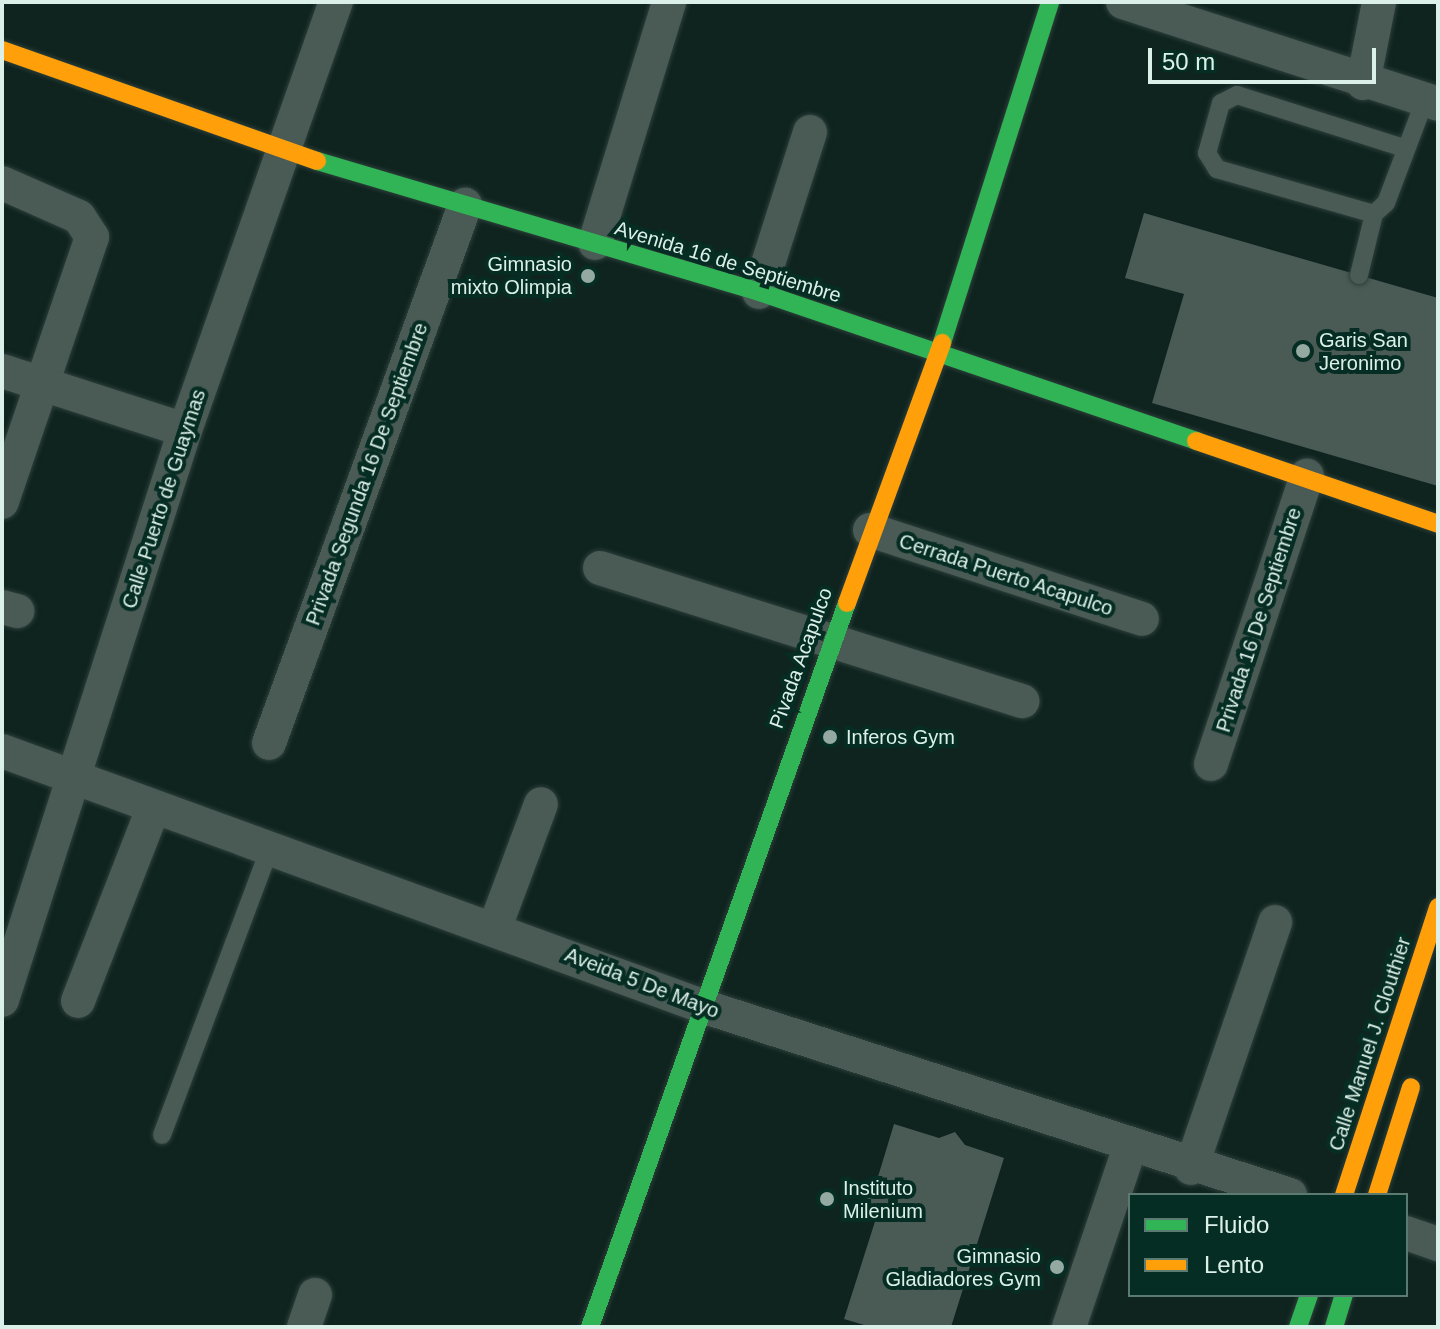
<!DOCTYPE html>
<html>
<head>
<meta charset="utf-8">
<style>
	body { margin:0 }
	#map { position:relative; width:1440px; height:1329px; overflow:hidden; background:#0f241f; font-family:Arial,sans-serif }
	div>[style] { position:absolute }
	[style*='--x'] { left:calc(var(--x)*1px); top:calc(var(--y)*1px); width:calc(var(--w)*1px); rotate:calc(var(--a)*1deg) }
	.building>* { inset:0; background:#4a5b56 }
	.roads { filter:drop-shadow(0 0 2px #2d3f3a) drop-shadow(0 0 2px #2d3f3a) }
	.lane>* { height:18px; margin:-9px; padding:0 9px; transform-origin:9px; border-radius:9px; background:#4a5a55 }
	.street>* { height:34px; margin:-17px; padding:0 17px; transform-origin:17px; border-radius:17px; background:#4a5a55 }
	.fast>* { height:18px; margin:-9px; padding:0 9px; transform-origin:9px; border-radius:9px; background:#30b455 }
	.slow>* { height:18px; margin:-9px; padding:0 9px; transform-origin:9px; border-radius:9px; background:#ff9f0a }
	.dots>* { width:22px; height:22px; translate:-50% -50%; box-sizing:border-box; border:4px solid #062d23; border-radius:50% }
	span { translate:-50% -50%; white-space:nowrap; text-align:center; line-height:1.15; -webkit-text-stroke:8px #062d23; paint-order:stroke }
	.street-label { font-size:20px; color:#dbf0e8 }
	.poi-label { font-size:20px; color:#dbf0e8 }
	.right { translate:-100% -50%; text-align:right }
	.left { translate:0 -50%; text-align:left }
	.frame { position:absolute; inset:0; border:4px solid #dbf0e8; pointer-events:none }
	.legend { position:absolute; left:1128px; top:1193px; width:280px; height:104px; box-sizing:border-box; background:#062d23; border:2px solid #5b7b72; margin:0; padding:10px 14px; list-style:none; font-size:24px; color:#dbf0e8 }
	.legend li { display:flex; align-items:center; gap:16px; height:40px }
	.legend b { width:40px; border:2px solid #5b7b72 }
	.scale { position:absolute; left:1148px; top:48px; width:228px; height:36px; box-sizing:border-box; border:4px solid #dbf0e8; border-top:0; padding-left:10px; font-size:24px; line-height:28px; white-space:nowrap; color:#dbf0e8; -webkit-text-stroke:6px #062d23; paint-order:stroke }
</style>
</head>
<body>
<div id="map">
	<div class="building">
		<div style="clip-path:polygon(1144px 213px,1438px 298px,1438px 486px,1152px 403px,1184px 294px,1125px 278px)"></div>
		<div style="clip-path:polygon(894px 1124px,939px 1138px,955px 1132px,965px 1145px,1004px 1158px,951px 1327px,871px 1327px,844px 1319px,878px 1212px,863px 1197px,874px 1190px)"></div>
	</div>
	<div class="roads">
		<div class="lane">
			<div style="--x:1404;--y:148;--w:175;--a:-162.4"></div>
			<div style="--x:1237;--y:95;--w:18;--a:153"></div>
			<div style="--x:1221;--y:103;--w:52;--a:105.6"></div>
			<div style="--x:1207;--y:153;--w:19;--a:58"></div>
			<div style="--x:1217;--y:169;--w:163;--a:16"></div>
			<div style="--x:1374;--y:214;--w:16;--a:-43"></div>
			<div style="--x:1386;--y:203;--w:110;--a:-69.3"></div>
			<div style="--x:1359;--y:275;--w:63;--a:-76.2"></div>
			<div style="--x:162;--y:1135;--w:304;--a:-69.4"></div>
		</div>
		<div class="street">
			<div style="--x:1123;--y:2;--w:331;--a:17.9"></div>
			<div style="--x:1363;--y:83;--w:83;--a:-78.8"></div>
			<div style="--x:2;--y:183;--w:84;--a:23.8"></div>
			<div style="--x:79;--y:217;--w:24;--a:57"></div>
			<div style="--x:92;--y:237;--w:280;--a:108.8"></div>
			<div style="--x:595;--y:243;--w:252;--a:-72.9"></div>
			<div style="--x:759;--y:292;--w:168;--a:-72.3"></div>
			<div style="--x:2;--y:371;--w:192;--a:17.9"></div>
			<div style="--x:870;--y:530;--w:286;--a:18.1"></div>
			<div style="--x:600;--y:568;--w:443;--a:17.5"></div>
			<div style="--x:2;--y:607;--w:16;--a:15"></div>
			<div style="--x:269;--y:743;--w:573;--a:-69.98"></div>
			<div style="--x:2;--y:751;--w:742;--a:20.02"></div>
			<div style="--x:699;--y:1005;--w:621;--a:17.82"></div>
			<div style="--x:1211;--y:764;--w:304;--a:-71.6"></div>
			<div style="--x:495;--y:927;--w:131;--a:-69.5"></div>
			<div style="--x:2;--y:1000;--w:599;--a:-72.2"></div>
			<div style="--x:185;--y:430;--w:454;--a:-70.6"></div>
			<div style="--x:78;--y:1001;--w:206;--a:-68.7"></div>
			<div style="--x:1191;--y:1168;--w:260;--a:-71.1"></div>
			<div style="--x:1406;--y:1233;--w:34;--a:19"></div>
			<div style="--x:304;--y:1327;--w:34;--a:-71"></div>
			<div style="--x:1069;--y:1327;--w:190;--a:-71.3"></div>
		</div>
		<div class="fast">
			<div style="--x:317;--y:161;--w:461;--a:16.5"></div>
			<div style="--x:759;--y:292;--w:462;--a:18.8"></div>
			<div style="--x:942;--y:343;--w:358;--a:-72.4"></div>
			<div style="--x:590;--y:1327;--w:768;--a:-70.46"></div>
			<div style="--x:1298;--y:1327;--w:34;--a:-71"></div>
			<div style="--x:1334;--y:1327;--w:34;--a:-73"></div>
		</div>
		<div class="slow">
			<div style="--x:2;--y:50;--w:334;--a:19.4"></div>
			<div style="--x:1196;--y:441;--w:256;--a:18.9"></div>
			<div style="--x:847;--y:603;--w:277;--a:-69.9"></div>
			<div style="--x:1344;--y:1195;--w:303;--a:-71.9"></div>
			<div style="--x:1377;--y:1195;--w:113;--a:-72.5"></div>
		</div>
	</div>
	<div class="dots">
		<div style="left:588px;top:276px;background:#94a9a2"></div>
		<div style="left:1303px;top:351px;background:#94a9a2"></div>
		<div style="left:830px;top:737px;background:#94a9a2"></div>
		<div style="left:827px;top:1199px;background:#94a9a2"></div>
		<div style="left:1057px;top:1267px;background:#94a9a2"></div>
	</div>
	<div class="street-label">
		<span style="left:728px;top:262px;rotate:17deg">Avenida 16 de Septiembre</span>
		<span style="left:367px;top:474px;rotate:-70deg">Privada Segunda 16 De Septiembre</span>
		<span style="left:164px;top:499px;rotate:-72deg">Calle Puerto de Guaymas</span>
		<span style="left:1006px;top:575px;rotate:18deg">Cerrada Puerto Acapulco</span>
		<span style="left:1259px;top:620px;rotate:-72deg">Privada 16 De Septiembre</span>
		<span style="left:801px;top:658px;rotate:-70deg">Pivada Acapulco</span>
		<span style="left:642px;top:983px;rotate:21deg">Aveida 5 De Mayo</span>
		<span style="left:1370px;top:1044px;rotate:-72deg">Calle Manuel J. Clouthier</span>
	</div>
	<div class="poi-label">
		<span class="right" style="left:572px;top:276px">Gimnasio<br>mixto Olimpia</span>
		<span class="left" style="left:1319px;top:352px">Garis San<br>Jeronimo</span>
		<span class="left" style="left:846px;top:737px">Inferos Gym</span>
		<span class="left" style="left:843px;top:1200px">Instituto<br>Milenium</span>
		<span class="right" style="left:1041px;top:1268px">Gimnasio<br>Gladiadores Gym</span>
	</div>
	<div class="frame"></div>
	<ul class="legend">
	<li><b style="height:10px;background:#30b455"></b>Fluido</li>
	<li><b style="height:10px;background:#ff9f0a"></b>Lento</li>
	</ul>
	<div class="scale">50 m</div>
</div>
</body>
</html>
